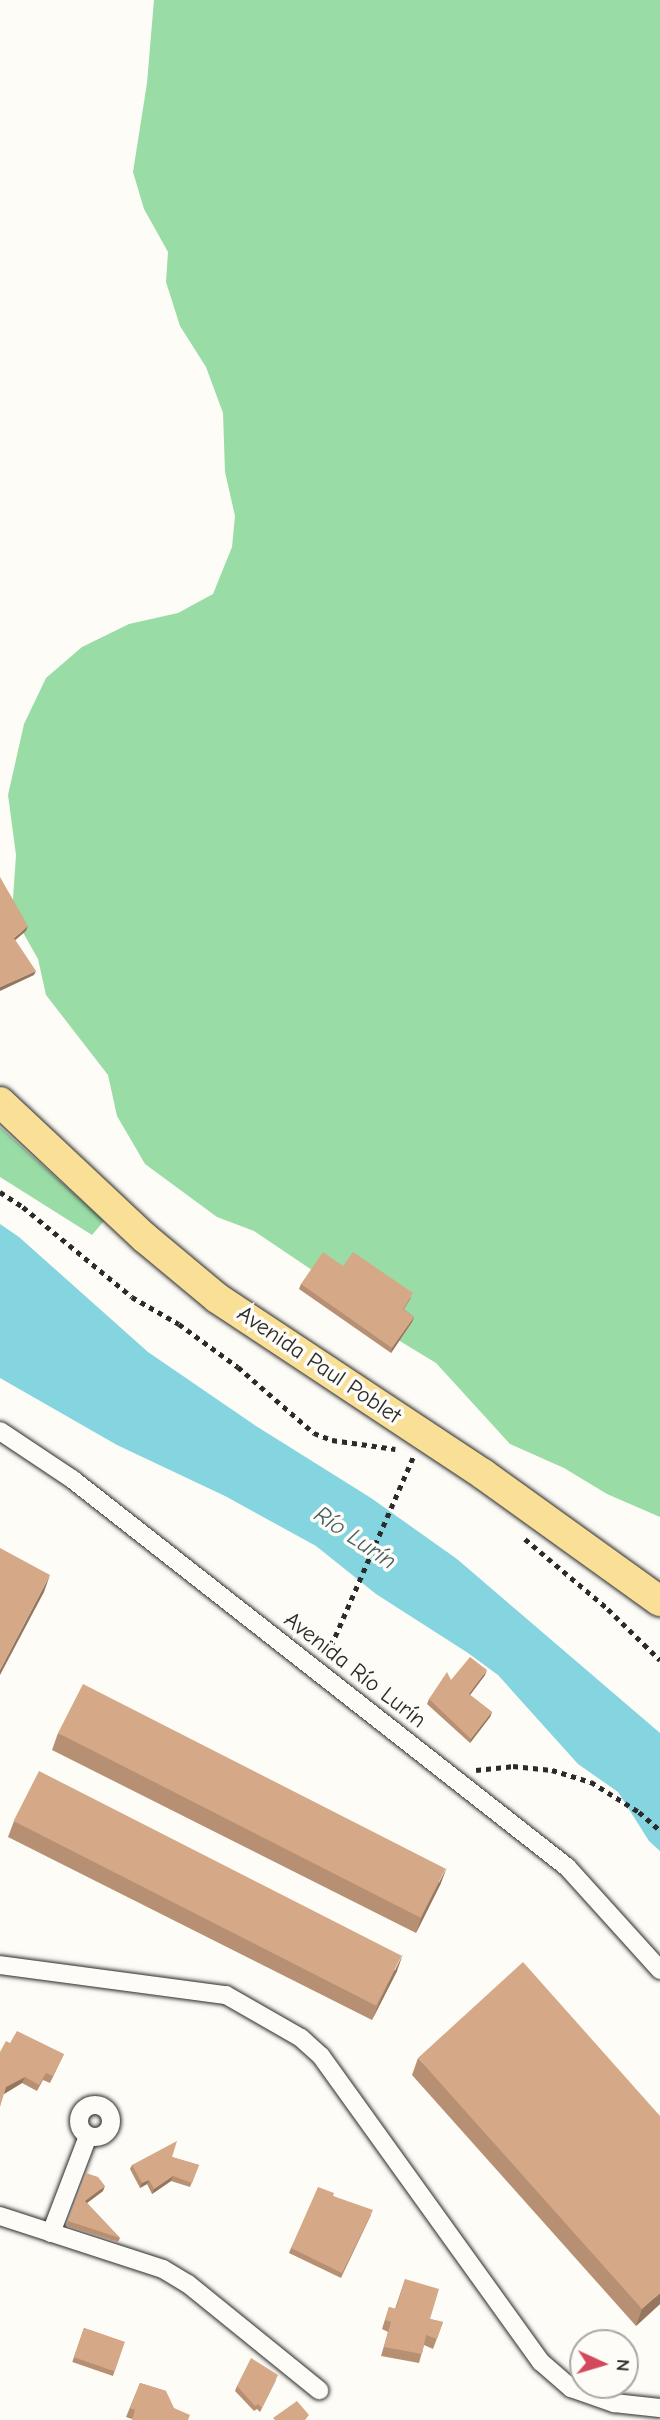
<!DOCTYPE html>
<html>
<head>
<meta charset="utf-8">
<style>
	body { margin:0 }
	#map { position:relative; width:660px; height:2420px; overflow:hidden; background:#fdfcf7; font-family:"Comic Neue",sans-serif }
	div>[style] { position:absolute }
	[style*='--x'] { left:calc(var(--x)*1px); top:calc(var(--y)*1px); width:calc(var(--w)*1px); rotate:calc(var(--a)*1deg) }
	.green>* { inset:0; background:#9adca6 }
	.water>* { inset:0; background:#84d5df }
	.path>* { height:4.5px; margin-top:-2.25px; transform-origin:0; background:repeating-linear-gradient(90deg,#2b2b2b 0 5px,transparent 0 10px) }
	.roads { filter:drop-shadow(0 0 2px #2b2b2b) drop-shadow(0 0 2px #2b2b2b) }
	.minor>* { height:18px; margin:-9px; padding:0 9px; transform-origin:9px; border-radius:9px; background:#fdfcf7 }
	.minor>.ring { margin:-9px; padding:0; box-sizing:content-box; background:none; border:18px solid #fdfcf7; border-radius:50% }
	.primary>* { height:30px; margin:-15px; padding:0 15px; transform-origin:15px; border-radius:15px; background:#fadf96 }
	.wall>* { inset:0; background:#b79074; transform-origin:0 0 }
	.shaded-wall>* { inset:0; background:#95765e }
	.building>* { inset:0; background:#d5a887; transform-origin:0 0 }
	span { translate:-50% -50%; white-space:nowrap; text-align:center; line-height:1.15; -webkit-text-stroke:7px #fdfcf7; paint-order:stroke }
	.street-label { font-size:23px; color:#2b2b2b }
	.water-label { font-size:24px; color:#465e61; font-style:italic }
	.north { position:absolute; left:569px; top:2329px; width:70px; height:70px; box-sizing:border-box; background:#fdfcf7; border:2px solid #a9a8a5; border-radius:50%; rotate:94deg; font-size:19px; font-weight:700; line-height:28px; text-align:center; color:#2b2b2b }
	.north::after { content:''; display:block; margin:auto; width:24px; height:32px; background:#d1495b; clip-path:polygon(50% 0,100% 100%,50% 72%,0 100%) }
</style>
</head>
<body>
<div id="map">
	<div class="green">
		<div style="clip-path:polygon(154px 0,660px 0,660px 1517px,607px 1494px,564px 1468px,510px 1444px,436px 1363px,367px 1321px,349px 1295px,254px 1231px,217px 1217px,145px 1164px,117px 1116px,108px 1075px,46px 995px,38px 959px,12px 913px,16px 855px,8px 795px,24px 724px,46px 678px,82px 647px,129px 624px,178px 613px,213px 594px,232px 547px,235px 516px,225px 472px,223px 413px,206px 367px,180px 326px,166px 282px,168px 252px,144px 209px,133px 172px,147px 83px)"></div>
		<div style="clip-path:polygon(0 1127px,104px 1221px,92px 1235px,0 1177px)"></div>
	</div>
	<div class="water">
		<div style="clip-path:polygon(0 1224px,19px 1237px,148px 1352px,256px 1426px,371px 1498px,457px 1559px,660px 1733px,660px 1851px,649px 1841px,618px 1792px,578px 1764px,498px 1675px,468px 1653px,376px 1594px,316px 1546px,225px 1496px,117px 1445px,0 1378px)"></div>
	</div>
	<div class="path">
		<div style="--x:0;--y:1192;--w:27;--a:33"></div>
		<div style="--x:23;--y:1207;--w:141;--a:39.5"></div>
		<div style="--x:132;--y:1297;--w:54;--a:29.9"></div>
		<div style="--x:179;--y:1324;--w:73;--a:36.1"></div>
		<div style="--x:238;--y:1367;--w:101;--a:41"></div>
		<div style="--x:314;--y:1433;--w:19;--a:21"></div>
		<div style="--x:332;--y:1440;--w:64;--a:8.1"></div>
		<div style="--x:525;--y:1539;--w:109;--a:40.1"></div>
		<div style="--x:608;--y:1609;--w:73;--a:44.4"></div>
		<div style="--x:327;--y:1655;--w:216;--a:-66.5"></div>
		<div style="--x:476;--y:1770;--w:37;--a:-6"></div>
		<div style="--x:513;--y:1766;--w:39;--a:6"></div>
		<div style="--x:552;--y:1770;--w:41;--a:17.1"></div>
		<div style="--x:591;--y:1782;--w:57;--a:32"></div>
		<div style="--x:639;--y:1812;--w:28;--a:41"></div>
	</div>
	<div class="roads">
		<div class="minor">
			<div style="--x:0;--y:1431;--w:87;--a:33.7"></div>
			<div style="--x:72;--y:1479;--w:629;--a:38.09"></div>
			<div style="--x:567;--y:1867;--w:139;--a:47.9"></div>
			<div style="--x:0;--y:1965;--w:228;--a:7.6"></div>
			<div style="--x:226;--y:1995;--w:86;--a:29.8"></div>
			<div style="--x:301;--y:2038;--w:27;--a:42"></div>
			<div style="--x:321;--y:2056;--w:377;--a:54.3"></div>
			<div style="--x:541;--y:2362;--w:40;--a:41"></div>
			<div style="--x:571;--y:2388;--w:46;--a:19.2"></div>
			<div style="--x:614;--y:2403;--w:46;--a:6.2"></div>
			<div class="ring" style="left:79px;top:2105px;width:14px;height:14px"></div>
			<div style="--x:0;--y:2216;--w:171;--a:18"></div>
			<div style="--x:163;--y:2269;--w:29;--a:31"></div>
			<div style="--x:188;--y:2284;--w:169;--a:39"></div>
			<div style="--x:51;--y:2233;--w:104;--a:-69.1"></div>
		</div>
		<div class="primary">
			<div style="--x:0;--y:1102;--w:199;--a:43.2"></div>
			<div style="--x:145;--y:1238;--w:94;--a:39.8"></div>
			<div style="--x:217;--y:1298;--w:319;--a:33.5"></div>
			<div style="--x:483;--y:1474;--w:218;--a:35.7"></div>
		</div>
	</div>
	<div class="wall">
		<div style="clip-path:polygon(343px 1266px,411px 1298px,404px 1309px,414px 1317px,412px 1322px,391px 1353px,299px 1289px,301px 1284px)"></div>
		<div style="clip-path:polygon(485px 1675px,470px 1695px,492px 1712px,490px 1717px,470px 1743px,427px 1704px,429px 1699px,451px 1680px)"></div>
		<div style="clip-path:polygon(58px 1733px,441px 1883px,416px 1933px,52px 1750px)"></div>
		<div style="clip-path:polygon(14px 1821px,397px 1971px,372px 2020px,8px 1837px)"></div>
		<div style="clip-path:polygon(0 2052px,64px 2054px,50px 2083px,43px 2080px,37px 2091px,22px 2083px,4px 2094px)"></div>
		<div style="clip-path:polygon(418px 2058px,660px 2304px,636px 2326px,412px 2075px)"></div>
		<div style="clip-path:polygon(172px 2157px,199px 2165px,190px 2187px,171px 2181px,152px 2194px,147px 2184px,140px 2188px,130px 2169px,132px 2165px)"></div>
		<div style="clip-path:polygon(86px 2173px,103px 2191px,87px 2203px,120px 2238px,118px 2242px,66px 2226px)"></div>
		<div style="clip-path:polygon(333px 2196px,371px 2215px,341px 2278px,289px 2253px,291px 2248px)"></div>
		<div style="clip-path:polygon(405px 2279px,430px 2319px,443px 2322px,433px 2349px,424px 2345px,419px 2363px,381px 2356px,388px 2332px,382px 2329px,389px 2307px,395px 2309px)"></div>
		<div style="left:84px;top:2328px;width:43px;height:36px;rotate:19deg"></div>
		<div style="clip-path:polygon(276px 2380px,260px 2412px,257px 2409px,254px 2411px,235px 2391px,237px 2386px)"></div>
		<div style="clip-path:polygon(140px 2383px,166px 2391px,132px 2419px,126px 2417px)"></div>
	</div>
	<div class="shaded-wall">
		<div style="clip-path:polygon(28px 926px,26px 931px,12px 943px,14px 938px)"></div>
		<div style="clip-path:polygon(36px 971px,34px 975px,0 991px,0 987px)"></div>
		<div style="clip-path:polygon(414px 1317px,412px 1322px,391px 1353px,392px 1348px)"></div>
		<div style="clip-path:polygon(50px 1575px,44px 1592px,0 1675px,0 1670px)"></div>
		<div style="clip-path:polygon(487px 1670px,485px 1675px,467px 1699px,469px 1694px)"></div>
		<div style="clip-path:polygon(492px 1712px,490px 1717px,470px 1743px,471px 1739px)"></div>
		<div style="clip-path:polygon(447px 1867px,441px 1883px,416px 1933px,422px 1916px)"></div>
		<div style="clip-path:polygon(403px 1954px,397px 1971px,372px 2020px,379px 2003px)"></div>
		<div style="clip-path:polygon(25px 2077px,22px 2083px,4px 2094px,6px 2087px)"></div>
		<div style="clip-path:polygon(173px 2176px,171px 2181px,152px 2194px,154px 2189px)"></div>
		<div style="clip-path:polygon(149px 2180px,147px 2184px,140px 2188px,142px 2183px)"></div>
		<div style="clip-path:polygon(105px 2186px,103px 2191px,83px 2206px,85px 2201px)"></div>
		<div style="clip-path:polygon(660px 2293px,660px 2304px,636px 2326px,642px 2309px)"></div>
	</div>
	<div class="building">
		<div style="clip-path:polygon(0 877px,28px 926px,14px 938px,36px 971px,0 987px)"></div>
		<div style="clip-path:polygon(323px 1252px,343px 1266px,353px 1252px,413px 1293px,403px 1309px,414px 1317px,392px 1348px,301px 1284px)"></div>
		<div style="clip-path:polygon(0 1548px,50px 1575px,0 1670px)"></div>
		<div style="clip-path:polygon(470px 1657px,487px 1670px,469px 1694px,492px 1712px,471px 1739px,429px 1699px,447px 1672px,451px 1680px)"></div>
		<div style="left:83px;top:1684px;width:407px;height:55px;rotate:27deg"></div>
		<div style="left:39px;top:1771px;width:407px;height:56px;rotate:27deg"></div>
		<div style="clip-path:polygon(523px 1962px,660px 2116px,660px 2293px,642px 2309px,418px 2058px)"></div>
		<div style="clip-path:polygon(17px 2031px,64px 2054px,53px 2076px,46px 2073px,39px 2085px,25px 2077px,6px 2087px,0 2107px,0 2052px,6px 2041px,10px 2043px)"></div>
		<div style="clip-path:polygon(177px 2141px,172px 2157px,199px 2165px,192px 2183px,173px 2176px,154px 2189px,149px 2180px,142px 2183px,132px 2165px)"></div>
		<div style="clip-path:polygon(86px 2173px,98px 2177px,105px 2186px,85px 2201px,120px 2238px,68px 2221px)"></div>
		<div style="clip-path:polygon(318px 2187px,334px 2193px,333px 2196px,373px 2210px,342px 2273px,291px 2248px)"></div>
		<div style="clip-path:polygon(405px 2279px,439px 2289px,430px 2319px,443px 2322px,437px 2339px,426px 2335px,422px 2354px,384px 2347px,391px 2322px,385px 2320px,389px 2307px,396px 2309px)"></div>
		<div style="left:84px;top:2328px;width:43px;height:31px;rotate:19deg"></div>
		<div style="clip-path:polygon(251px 2358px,278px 2375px,262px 2408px,258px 2404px,255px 2406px,237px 2386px)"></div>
		<div style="clip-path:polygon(140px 2383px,166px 2391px,174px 2408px,190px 2415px,188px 2420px,132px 2420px,135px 2410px,130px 2408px)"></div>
		<div style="clip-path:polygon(297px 2401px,309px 2415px,305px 2420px,275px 2420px,273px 2418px)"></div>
	</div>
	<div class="street-label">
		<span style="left:319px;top:1365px;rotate:34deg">Avenida Paul Poblet</span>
		<span style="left:355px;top:1670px;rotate:38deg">Avenida Río Lurín</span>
	</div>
	<div class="water-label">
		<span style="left:355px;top:1538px;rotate:34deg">Río Lurín</span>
	</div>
	<div class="north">N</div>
</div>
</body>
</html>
